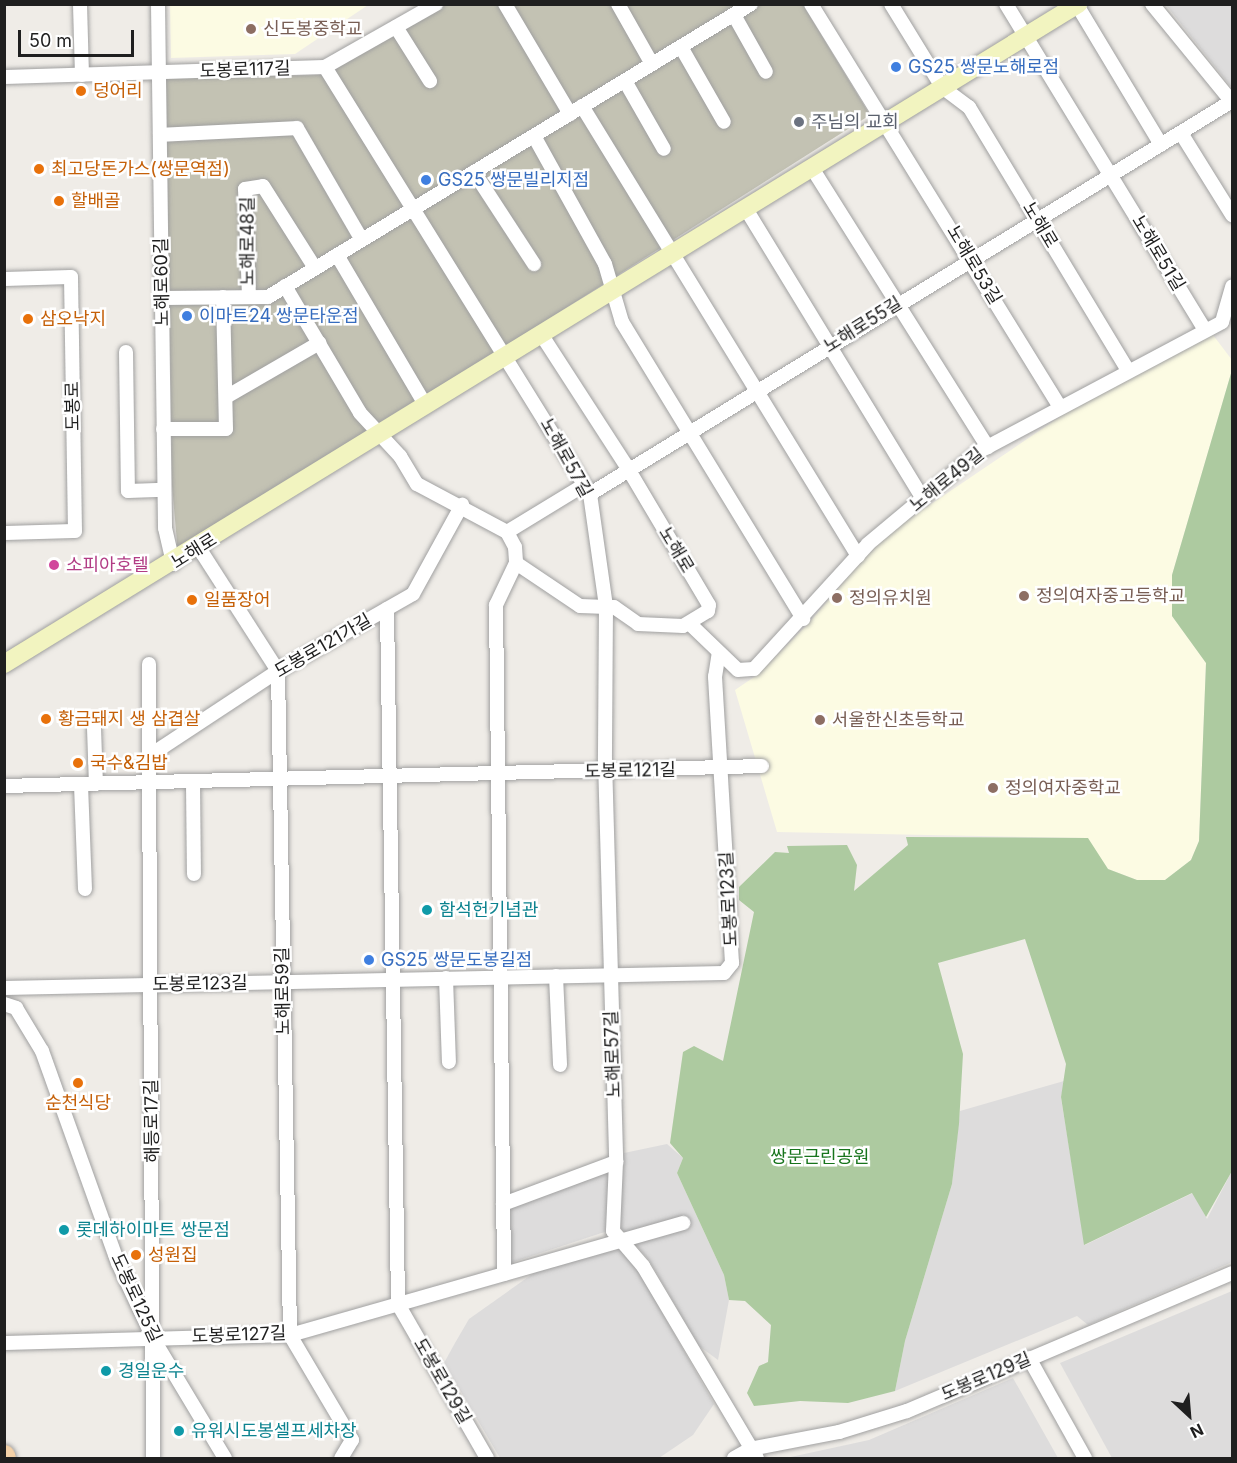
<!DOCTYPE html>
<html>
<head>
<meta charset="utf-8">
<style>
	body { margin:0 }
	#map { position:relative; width:1237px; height:1463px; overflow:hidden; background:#efece7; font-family:Inter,"Noto Sans KR",sans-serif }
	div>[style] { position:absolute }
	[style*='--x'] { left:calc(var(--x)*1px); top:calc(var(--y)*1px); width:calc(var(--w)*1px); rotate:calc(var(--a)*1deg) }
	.residential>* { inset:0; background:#dddcdc }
	.education>* { inset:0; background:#fcfbe3 }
	.construction>* { inset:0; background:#c3c2b3 }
	.forest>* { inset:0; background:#adcaa0 }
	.roads { filter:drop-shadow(0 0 2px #a0a0a0) drop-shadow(0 0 2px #a0a0a0) }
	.minor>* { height:14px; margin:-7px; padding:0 7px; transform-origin:7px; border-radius:7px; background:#fff }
	.secondary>* { height:18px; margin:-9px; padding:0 9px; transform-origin:9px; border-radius:9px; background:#f2f4c0 }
	.primary>* { height:21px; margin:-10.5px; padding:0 10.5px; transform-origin:10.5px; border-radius:10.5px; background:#f3d1a8 }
	.dots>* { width:16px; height:16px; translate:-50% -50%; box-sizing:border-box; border:3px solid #fff; border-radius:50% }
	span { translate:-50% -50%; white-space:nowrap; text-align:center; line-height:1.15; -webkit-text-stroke:5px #fff; paint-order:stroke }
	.education-label { font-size:18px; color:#785e54 }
	.left { translate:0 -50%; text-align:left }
	.shop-label { font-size:18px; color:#366cbe }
	.street-label { font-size:18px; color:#1f1f1f }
	.food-label { font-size:18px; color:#c56008 }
	.worship-label { font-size:18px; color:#5b616d }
	.hotel-label { font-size:18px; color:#b23c85 }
	.culture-label { font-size:18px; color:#0d838f }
	.park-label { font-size:18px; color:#17741c }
	.frame { position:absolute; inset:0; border:6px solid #1f1f1f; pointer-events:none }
	.north { position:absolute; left:1159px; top:1385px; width:60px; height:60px; -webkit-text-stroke:4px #fff; paint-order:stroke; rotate:154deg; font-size:16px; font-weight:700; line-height:24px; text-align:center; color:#1f1f1f }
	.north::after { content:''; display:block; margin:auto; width:21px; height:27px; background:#1f1f1f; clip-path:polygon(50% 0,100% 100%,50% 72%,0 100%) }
	.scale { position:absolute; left:18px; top:30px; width:116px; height:27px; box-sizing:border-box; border:3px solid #1f1f1f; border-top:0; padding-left:8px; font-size:18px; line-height:21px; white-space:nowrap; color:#1f1f1f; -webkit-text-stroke:4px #fff; paint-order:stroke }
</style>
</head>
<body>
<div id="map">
	<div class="residential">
		<div style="clip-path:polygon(1166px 5px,1232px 5px,1232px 88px)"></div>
		<div style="clip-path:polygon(1064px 1081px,1061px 1098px,1085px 1245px,1193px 1193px,1207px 1219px,1232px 1171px,1232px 1262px,1088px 1325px,1077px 1316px,895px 1391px,905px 1341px,952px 1184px,960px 1111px)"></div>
		<div style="clip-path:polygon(667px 1144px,683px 1158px,677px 1173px,724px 1275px,729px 1300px,718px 1360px,699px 1346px,649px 1260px,620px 1227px,510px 1263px,510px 1209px,606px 1173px,624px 1153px)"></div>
		<div style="clip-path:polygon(619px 1249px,637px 1268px,714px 1404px,693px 1435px,659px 1458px,500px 1458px,444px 1363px,455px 1343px,469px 1319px,538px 1270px)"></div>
		<div style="clip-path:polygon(1232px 1291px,1232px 1458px,1112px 1458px,1060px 1363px)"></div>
		<div style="clip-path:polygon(1013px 1378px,1058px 1458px,786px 1458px,869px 1440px)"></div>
	</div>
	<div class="education">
		<div style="clip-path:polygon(170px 5px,170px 4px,368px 5px,295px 54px,171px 58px)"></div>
		<div style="clip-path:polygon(1213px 335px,1232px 360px,1232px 370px,1172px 575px,1172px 616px,1206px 663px,1199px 841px,1191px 860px,1165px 880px,1137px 880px,1108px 869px,1087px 838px,777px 832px,735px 690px,757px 675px,808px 624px,881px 538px,1076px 406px)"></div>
	</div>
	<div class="construction">
		<div style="clip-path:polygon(444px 5px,803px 5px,870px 115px,178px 554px,172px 485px,166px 78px,321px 75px)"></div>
	</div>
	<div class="forest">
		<div style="clip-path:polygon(1232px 370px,1232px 1171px,1206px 1217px,1192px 1193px,1084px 1245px,1061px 1097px,1066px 1064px,1025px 939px,938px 963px,963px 1054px,959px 1124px,952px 1184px,905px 1341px,895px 1391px,848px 1403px,800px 1401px,754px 1406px,747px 1393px,759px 1366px,768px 1362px,771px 1325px,745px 1301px,729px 1300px,724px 1275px,677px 1173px,683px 1158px,670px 1143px,683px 1052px,694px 1046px,723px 1061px,754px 912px,739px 900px,739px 887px,775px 852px,789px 853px,787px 846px,847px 845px,857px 865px,854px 891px,908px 845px,906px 837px,1088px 838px,1108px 869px,1137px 880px,1165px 880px,1191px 860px,1199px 841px,1206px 663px,1172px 616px,1172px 575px)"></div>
	</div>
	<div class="roads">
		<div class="minor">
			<div style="--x:80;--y:4;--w:71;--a:88.4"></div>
			<div style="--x:158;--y:4;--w:524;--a:89.23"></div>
			<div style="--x:165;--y:528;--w:37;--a:77"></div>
			<div style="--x:505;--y:4;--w:128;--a:59.4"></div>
			<div style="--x:618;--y:4;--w:69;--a:60.5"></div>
			<div style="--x:811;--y:4;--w:474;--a:58.3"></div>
			<div style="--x:891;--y:4;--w:97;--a:58.4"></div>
			<div style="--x:942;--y:87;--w:34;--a:37"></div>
			<div style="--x:969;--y:107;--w:308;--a:58.9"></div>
			<div style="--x:1006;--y:4;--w:382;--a:58.6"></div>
			<div style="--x:1152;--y:4;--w:127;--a:50.8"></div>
			<div style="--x:1077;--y:5;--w:163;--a:59"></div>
			<div style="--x:734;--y:15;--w:65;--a:60.7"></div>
			<div style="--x:396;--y:27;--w:64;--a:57.8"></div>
			<div style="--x:681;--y:47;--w:86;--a:60.2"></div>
			<div style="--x:325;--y:67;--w:503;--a:58.18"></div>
			<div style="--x:590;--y:494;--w:113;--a:81.9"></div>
			<div style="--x:606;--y:606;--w:154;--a:90.4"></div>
			<div style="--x:605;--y:760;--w:402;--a:88.4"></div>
			<div style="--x:616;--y:1162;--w:69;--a:92.5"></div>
			<div style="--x:613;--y:1231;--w:46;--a:49.4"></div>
			<div style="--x:643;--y:1266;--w:223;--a:59.3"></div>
			<div style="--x:4;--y:77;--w:321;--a:-1.8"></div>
			<div style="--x:325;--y:67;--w:128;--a:-29.6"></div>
			<div style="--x:625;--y:81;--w:78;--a:60.2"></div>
			<div style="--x:582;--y:106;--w:528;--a:58.48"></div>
			<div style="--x:1181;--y:133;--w:97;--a:58.1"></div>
			<div style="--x:160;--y:135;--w:137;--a:-2.9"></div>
			<div style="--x:297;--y:128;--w:129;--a:59.9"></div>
			<div style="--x:534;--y:136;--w:146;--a:61"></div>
			<div style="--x:605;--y:264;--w:60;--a:73.7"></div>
			<div style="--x:622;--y:322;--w:348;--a:58.6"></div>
			<div style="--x:812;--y:168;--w:330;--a:57.8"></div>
			<div style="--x:474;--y:172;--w:110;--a:56.9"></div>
			<div style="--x:746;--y:209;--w:340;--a:58.6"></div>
			<div style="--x:337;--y:255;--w:175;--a:59.5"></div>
			<div style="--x:4;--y:279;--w:67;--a:-1.7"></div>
			<div style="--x:71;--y:277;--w:254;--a:89.1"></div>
			<div style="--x:75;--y:531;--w:71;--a:178.4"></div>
			<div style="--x:285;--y:286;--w:147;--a:59.4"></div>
			<div style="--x:360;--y:413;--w:59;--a:47.1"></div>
			<div style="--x:400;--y:456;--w:33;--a:59"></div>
			<div style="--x:417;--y:484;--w:102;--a:28.1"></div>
			<div style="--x:507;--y:532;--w:17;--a:62"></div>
			<div style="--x:515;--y:547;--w:16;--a:86"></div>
			<div style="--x:516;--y:563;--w:47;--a:115.5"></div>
			<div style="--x:496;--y:605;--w:669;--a:89.31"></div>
			<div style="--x:249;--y:297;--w:108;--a:-92.1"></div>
			<div style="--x:245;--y:189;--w:18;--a:-9"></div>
			<div style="--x:263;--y:186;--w:97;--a:57.6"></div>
			<div style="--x:162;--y:298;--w:106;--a:-0.5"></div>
			<div style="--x:268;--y:297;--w:565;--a:-31.24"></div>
			<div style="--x:126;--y:352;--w:139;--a:89.2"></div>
			<div style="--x:128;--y:491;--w:36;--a:-2"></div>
			<div style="--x:226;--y:397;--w:108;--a:-30.1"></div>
			<div style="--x:163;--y:429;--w:63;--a:0"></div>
			<div style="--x:226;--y:429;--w:132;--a:-91.3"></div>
			<div style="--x:590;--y:494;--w:753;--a:-31.47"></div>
			<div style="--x:507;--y:532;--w:90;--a:-31.4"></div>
			<div style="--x:199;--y:548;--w:146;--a:57.3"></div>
			<div style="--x:278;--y:671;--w:664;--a:88.96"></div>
			<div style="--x:290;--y:1335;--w:122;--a:59.4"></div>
			<div style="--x:352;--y:1440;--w:21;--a:121"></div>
			<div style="--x:516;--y:563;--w:77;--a:33.9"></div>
			<div style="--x:580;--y:606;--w:34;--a:2"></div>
			<div style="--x:614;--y:607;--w:29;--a:35"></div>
			<div style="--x:638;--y:624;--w:45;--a:2.5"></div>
			<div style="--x:683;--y:626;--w:29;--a:-31"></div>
			<div style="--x:708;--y:611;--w:6;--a:-81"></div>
			<div style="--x:709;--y:605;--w:157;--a:-120.7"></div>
			<div style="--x:629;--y:470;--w:162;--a:-122.9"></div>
			<div style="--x:387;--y:609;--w:695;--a:89.09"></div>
			<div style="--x:398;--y:1304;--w:178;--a:60"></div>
			<div style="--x:690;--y:624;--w:66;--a:43.8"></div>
			<div style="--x:738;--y:670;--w:16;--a:-4"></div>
			<div style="--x:754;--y:669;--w:169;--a:-47.6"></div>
			<div style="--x:868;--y:544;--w:143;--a:-39.9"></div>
			<div style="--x:978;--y:452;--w:276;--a:-28"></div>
			<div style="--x:1222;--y:322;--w:37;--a:-74"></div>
			<div style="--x:94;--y:728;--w:56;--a:88"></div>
			<div style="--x:149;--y:756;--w:92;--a:-90"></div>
			<div style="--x:193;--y:783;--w:91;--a:89.4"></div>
			<div style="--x:81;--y:785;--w:104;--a:87.8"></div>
			<div style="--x:4;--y:786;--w:758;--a:-1.51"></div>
			<div style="--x:556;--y:976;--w:89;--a:87.4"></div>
			<div style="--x:446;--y:978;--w:84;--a:88"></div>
			<div style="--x:4;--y:988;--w:720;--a:-1.19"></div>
			<div style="--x:724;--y:973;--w:13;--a:-51"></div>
			<div style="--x:732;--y:963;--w:287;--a:-93.4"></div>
			<div style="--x:715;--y:677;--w:24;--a:-81"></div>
			<div style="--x:4;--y:1004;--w:13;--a:18"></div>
			<div style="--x:16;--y:1008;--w:50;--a:58.8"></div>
			<div style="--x:42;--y:1051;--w:225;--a:70.3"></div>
			<div style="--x:118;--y:1263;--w:85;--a:64.9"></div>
			<div style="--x:154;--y:1340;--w:138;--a:59"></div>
			<div style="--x:503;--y:1204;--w:121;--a:-20.4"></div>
			<div style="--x:4;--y:1343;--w:286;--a:-1.6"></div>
			<div style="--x:290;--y:1335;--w:409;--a:-15.9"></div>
			<div style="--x:1029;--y:1358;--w:115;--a:60.8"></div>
			<div style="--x:153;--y:1458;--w:702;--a:-90.33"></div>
			<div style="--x:149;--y:756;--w:154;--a:-33.4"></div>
			<div style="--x:278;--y:671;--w:155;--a:-29.7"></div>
			<div style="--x:413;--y:594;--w:102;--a:-61.2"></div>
			<div style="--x:734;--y:1458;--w:18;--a:-29"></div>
			<div style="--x:750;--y:1449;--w:91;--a:-10.8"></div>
			<div style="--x:839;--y:1432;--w:71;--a:-17.2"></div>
			<div style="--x:907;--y:1411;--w:353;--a:-23"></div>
		</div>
		<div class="secondary">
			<div style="--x:4;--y:664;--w:1261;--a:-31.57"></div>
		</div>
		<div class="primary">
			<div style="--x:4;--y:1455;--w:3;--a:72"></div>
		</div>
	</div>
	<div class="dots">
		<div style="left:251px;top:29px;background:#8d6e63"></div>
		<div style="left:896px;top:67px;background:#3f7fe0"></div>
		<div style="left:81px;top:91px;background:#e8710a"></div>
		<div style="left:799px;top:122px;background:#6b7280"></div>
		<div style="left:39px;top:169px;background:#e8710a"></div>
		<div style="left:426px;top:180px;background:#3f7fe0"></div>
		<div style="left:59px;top:201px;background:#e8710a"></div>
		<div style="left:187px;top:316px;background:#3f7fe0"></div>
		<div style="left:28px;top:319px;background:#e8710a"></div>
		<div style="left:54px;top:565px;background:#d1479c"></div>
		<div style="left:1024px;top:596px;background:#8d6e63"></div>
		<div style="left:837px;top:598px;background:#8d6e63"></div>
		<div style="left:192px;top:600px;background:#e8710a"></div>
		<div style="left:46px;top:719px;background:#e8710a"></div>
		<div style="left:820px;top:720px;background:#8d6e63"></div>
		<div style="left:78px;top:763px;background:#e8710a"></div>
		<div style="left:993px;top:788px;background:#8d6e63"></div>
		<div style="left:427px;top:910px;background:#0f9aa8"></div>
		<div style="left:369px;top:960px;background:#3f7fe0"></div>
		<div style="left:78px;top:1083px;background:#e8710a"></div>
		<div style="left:64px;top:1230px;background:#0f9aa8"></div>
		<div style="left:136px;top:1255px;background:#e8710a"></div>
		<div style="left:106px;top:1371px;background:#0f9aa8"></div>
		<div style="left:179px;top:1431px;background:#0f9aa8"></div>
	</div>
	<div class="education-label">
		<span class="left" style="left:263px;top:29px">신도봉중학교</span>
		<span class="left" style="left:1036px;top:596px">정의여자중고등학교</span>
		<span class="left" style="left:849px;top:598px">정의유치원</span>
		<span class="left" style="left:832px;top:720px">서울한신초등학교</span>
		<span class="left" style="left:1005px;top:788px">정의여자중학교</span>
	</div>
	<div class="shop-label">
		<span class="left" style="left:908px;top:67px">GS25 쌍문노해로점</span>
		<span class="left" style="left:438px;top:180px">GS25 쌍문빌리지점</span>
		<span class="left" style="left:199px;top:316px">이마트24 쌍문타운점</span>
		<span class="left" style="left:381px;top:960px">GS25 쌍문도봉길점</span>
	</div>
	<div class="street-label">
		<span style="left:245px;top:70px;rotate:-2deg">도봉로117길</span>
		<span style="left:1040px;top:225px;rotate:59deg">노해로</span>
		<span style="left:248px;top:241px;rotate:-90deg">노해로48길</span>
		<span style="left:1158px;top:253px;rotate:59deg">노해로51길</span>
		<span style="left:974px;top:265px;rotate:59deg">노해로53길</span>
		<span style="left:162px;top:282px;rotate:-91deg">노해로60길</span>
		<span style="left:863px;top:325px;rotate:-32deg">노해로55길</span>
		<span style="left:73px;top:406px;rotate:-91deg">도봉로</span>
		<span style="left:566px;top:458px;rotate:61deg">노해로57길</span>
		<span style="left:947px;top:480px;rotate:-39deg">노해로49길</span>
		<span style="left:676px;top:550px;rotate:59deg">노해로</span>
		<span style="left:194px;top:551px;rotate:-32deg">노해로</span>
		<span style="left:323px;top:646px;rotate:-30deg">도봉로121가길</span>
		<span style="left:630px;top:771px;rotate:-1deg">도봉로121길</span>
		<span style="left:729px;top:899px;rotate:-93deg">도봉로123길</span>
		<span style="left:200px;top:984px;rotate:-1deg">도봉로123길</span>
		<span style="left:283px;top:991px;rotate:-91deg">노해로59길</span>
		<span style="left:613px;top:1054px;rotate:-92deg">노해로57길</span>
		<span style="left:152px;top:1121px;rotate:-91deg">해등로17길</span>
		<span style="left:136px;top:1298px;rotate:65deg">도봉로125길</span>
		<span style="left:239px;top:1335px;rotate:-2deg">도봉로127길</span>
		<span style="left:986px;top:1377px;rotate:-23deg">도봉로129길</span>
		<span style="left:442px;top:1381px;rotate:60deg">도봉로129길</span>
	</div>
	<div class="food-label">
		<span class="left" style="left:93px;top:91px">덩어리</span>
		<span class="left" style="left:51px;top:169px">최고당돈가스(쌍문역점)</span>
		<span class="left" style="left:71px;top:201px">할배골</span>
		<span class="left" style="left:40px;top:319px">삼오낙지</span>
		<span class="left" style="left:204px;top:600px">일품장어</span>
		<span class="left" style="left:58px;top:719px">황금돼지 생 삼겹살</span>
		<span class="left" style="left:90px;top:763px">국수&amp;김밥</span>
		<span style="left:78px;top:1103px">순천식당</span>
		<span class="left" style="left:148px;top:1255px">성원집</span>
	</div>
	<div class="worship-label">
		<span class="left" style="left:811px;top:122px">주님의 교회</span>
	</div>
	<div class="hotel-label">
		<span class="left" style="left:66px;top:565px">소피아호텔</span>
	</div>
	<div class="culture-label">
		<span class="left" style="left:439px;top:910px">함석헌기념관</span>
		<span class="left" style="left:76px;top:1230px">롯데하이마트 쌍문점</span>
		<span class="left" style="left:118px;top:1371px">경일운수</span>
		<span class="left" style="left:191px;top:1431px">유워시도봉셀프세차장</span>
	</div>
	<div class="park-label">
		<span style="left:820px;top:1157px">쌍문근린공원</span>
	</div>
	<div class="frame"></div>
	<div class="north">N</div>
	<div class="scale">50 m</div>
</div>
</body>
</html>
